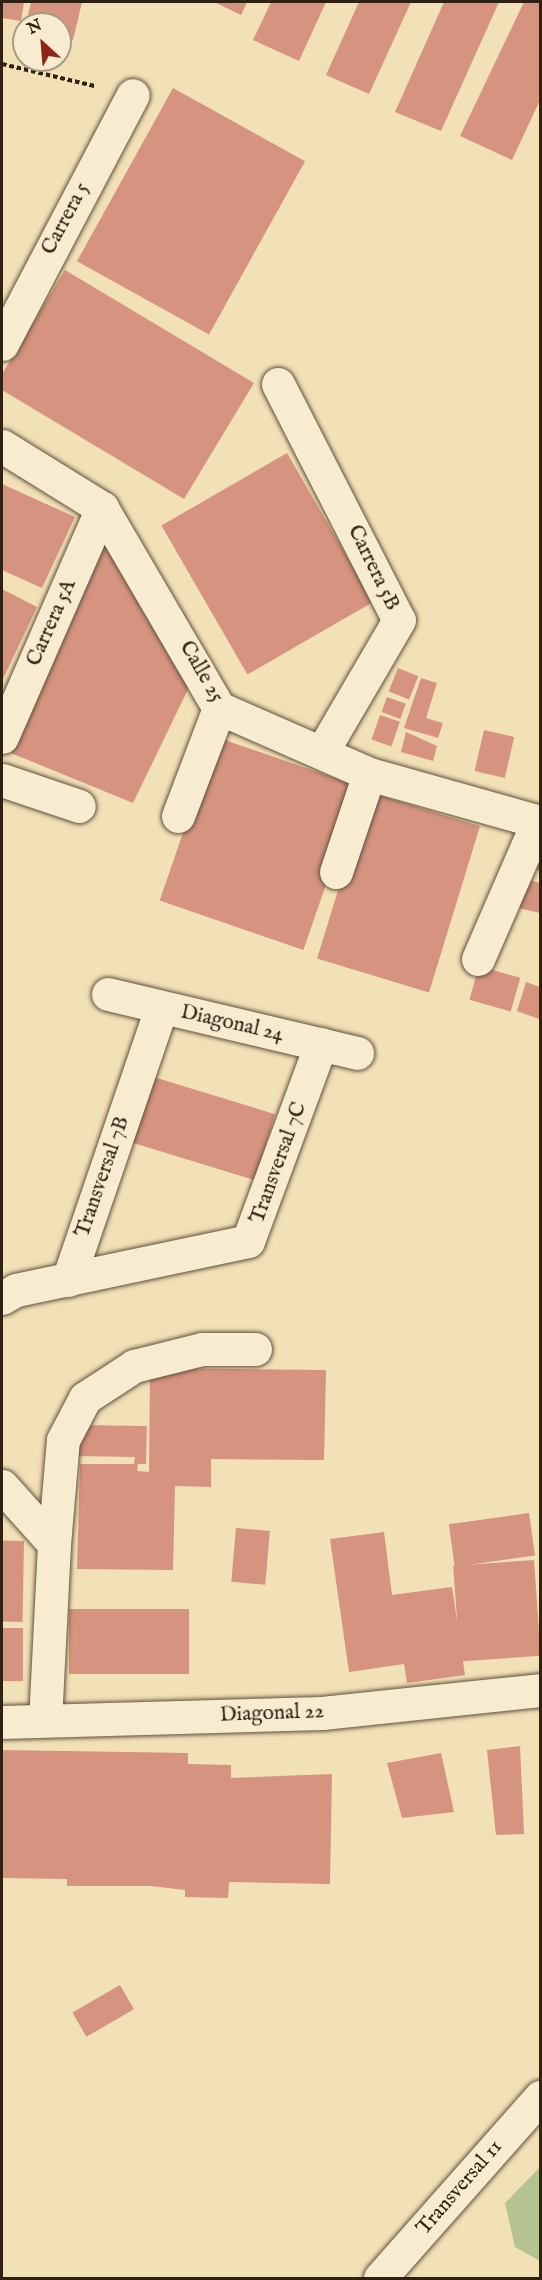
<!DOCTYPE html>
<html>
<head>
<meta charset="utf-8">
<style>
	body { margin:0 }
	#map { position:relative; width:542px; height:2280px; overflow:hidden; background:#f2e0b7; font-family:"IM FELL English",serif }
	div>[style] { position:absolute }
	[style*='--x'] { left:calc(var(--x)*1px); top:calc(var(--y)*1px); width:calc(var(--w)*1px); rotate:calc(var(--a)*1deg) }
	.green>* { inset:0; background:#b5c392 }
	.building>* { inset:0; background:#d59380; transform-origin:0 0 }
	.path>* { height:4px; margin-top:-2px; transform-origin:0; background:repeating-linear-gradient(90deg,#302213 0 4.5px,transparent 0 7.5px) }
	.roads { filter:drop-shadow(0 0 2px #60523c) drop-shadow(0 0 2px #60523c) }
	.minor>* { height:33px; margin:-16.5px; padding:0 16.5px; transform-origin:16.5px; border-radius:16.5px; background:#f7ebd0 }
	span { translate:-50% -50%; white-space:nowrap; text-align:center; line-height:1.15; -webkit-text-stroke:6px #f7ebd0; paint-order:stroke }
	.street-label { font-size:21px; color:#302213 }
	.frame { position:absolute; inset:0; border:3px solid #302213; pointer-events:none }
	.north { position:absolute; left:12px; top:12px; width:60px; height:60px; box-sizing:border-box; background:#f7ebd0; border:2px solid #a79b84; border-radius:50%; rotate:334deg; font-size:16px; font-weight:700; line-height:24px; text-align:center; color:#302213 }
	.north::after { content:''; display:block; margin:auto; width:21px; height:27px; background:#8f2418; clip-path:polygon(50% 0,100% 100%,50% 72%,0 100%) }
</style>
</head>
<body>
<div id="map">
	<div class="green">
		<div style="clip-path:polygon(540px 2167px,540px 2261px,515px 2247px,505px 2203px)"></div>
	</div>
	<div class="building">
		<div style="clip-path:polygon(2px 2px,24px 2px,21px 21px,2px 18px)"></div>
		<div style="clip-path:polygon(31px 2px,82px 2px,73px 40px,60px 37px,60px 24px,26px 24px)"></div>
		<div style="clip-path:polygon(214px 2px,247px 2px,241px 15px)"></div>
		<div style="clip-path:polygon(271px 2px,326px 2px,299px 61px,253px 40px)"></div>
		<div style="clip-path:polygon(359px 2px,411px 2px,369px 94px,326px 75px)"></div>
		<div style="clip-path:polygon(444px 2px,499px 2px,441px 131px,395px 112px)"></div>
		<div style="clip-path:polygon(524px 2px,540px 2px,540px 100px,512px 160px,460px 136px)"></div>
		<div style="left:173px;top:88px;width:151px;height:198px;rotate:29deg"></div>
		<div style="clip-path:polygon(65px 270px,254px 383px,184px 499px,2px 390px,2px 374px)"></div>
		<div style="left:287px;top:453px;width:172px;height:145px;rotate:60deg"></div>
		<div style="clip-path:polygon(2px 484px,75px 517px,42px 588px,2px 570px)"></div>
		<div style="clip-path:polygon(106px 537px,192px 681px,133px 803px,6px 751px)"></div>
		<div style="clip-path:polygon(2px 589px,37px 607px,2px 681px)"></div>
		<div style="left:398px;top:668px;width:22px;height:25px;rotate:22deg"></div>
		<div style="clip-path:polygon(421px 678px,437px 683px,426px 718px,443px 723px,438px 738px,404px 728px)"></div>
		<div style="left:387px;top:697px;width:20px;height:16px;rotate:20deg"></div>
		<div style="left:380px;top:715px;width:21px;height:26px;rotate:19deg"></div>
		<div style="left:484px;top:730px;width:31px;height:42px;rotate:13deg"></div>
		<div style="clip-path:polygon(406px 732px,437px 746px,433px 761px,401px 752px)"></div>
		<div style="left:216px;top:737px;width:152px;height:173px;rotate:19deg"></div>
		<div style="left:368px;top:792px;width:117px;height:174px;rotate:17deg"></div>
		<div style="clip-path:polygon(540px 848px,540px 871px,533px 869px)"></div>
		<div style="clip-path:polygon(520px 878px,540px 883px,540px 913px,514px 907px)"></div>
		<div style="left:479px;top:966px;width:43px;height:35px;rotate:16deg"></div>
		<div style="clip-path:polygon(526px 982px,540px 987px,539px 1019px,517px 1011px)"></div>
		<div style="left:147px;top:1075px;width:134px;height:69px;rotate:17deg"></div>
		<div style="clip-path:polygon(150px 1368px,326px 1370px,324px 1460px,211px 1459px,211px 1487px,175px 1486px,173px 1570px,77px 1569px,80px 1464px,134px 1464px,135px 1457px,77px 1456px,77px 1425px,147px 1426px,146px 1464px,138px 1464px,137px 1471px,149px 1472px)"></div>
		<div style="left:529px;top:1513px;width:43px;height:81px;rotate:82deg"></div>
		<div style="left:236px;top:1528px;width:34px;height:54px;rotate:5deg"></div>
		<div style="clip-path:polygon(384px 1532px,392px 1595px,452px 1587px,465px 1675px,407px 1683px,404px 1664px,349px 1672px,330px 1539px)"></div>
		<div style="left:24px;top:1541px;width:81px;height:22px;rotate:91deg"></div>
		<div style="left:534px;top:1560px;width:96px;height:81px;rotate:86deg"></div>
		<div style="left:69px;top:1609px;width:120px;height:65px"></div>
		<div style="left:2px;top:1628px;width:21px;height:53px"></div>
		<div style="clip-path:polygon(520px 1746px,524px 1834px,496px 1835px,487px 1750px)"></div>
		<div style="clip-path:polygon(2px 1750px,188px 1753px,188px 1764px,231px 1765px,231px 1778px,332px 1774px,330px 1884px,229px 1882px,228px 1898px,185px 1897px,185px 1890px,151px 1886px,67px 1886px,67px 1879px,2px 1878px)"></div>
		<div style="clip-path:polygon(441px 1753px,454px 1812px,402px 1818px,387px 1763px)"></div>
		<div style="left:120px;top:1985px;width:28px;height:55px;rotate:60deg"></div>
	</div>
	<div class="path">
		<div style="--x:2;--y:64;--w:95;--a:13.4"></div>
	</div>
	<div class="roads">
		<div class="minor">
			<div style="--x:2;--y:344;--w:281;--a:-62.3"></div>
			<div style="--x:278;--y:384;--w:265;--a:62.9"></div>
			<div style="--x:399;--y:620;--w:151;--a:120.3"></div>
			<div style="--x:2;--y:446;--w:118;--a:31.8"></div>
			<div style="--x:102;--y:508;--w:232;--a:59.7"></div>
			<div style="--x:219;--y:708;--w:164;--a:23.7"></div>
			<div style="--x:369;--y:774;--w:178;--a:15.7"></div>
			<div style="--x:2;--y:737;--w:250;--a:-66.4"></div>
			<div style="--x:2;--y:780;--w:81;--a:18.7"></div>
			<div style="--x:178;--y:816;--w:116;--a:-69.2"></div>
			<div style="--x:336;--y:872;--w:103;--a:-71.4"></div>
			<div style="--x:478;--y:959;--w:150;--a:-66.5"></div>
			<div style="--x:108;--y:994;--w:256;--a:13.3"></div>
			<div style="--x:68;--y:1280;--w:287;--a:-71.1"></div>
			<div style="--x:2;--y:1298;--w:16;--a:-30"></div>
			<div style="--x:16;--y:1290;--w:237;--a:-11.9"></div>
			<div style="--x:248;--y:1241;--w:210;--a:-69.7"></div>
			<div style="--x:2;--y:1486;--w:78;--a:48.1"></div>
			<div style="--x:54;--y:1544;--w:176;--a:92.9"></div>
			<div style="--x:54;--y:1544;--w:104;--a:-85.1"></div>
			<div style="--x:63;--y:1440;--w:47;--a:-62.4"></div>
			<div style="--x:85;--y:1398;--w:59;--a:-33.1"></div>
			<div style="--x:134;--y:1366;--w:70;--a:-14"></div>
			<div style="--x:202;--y:1349;--w:53;--a:0"></div>
			<div style="--x:2;--y:1722;--w:320;--a:-1.6"></div>
			<div style="--x:322;--y:1713;--w:219;--a:-6"></div>
			<div style="--x:380;--y:2278;--w:242;--a:-48.5"></div>
		</div>
	</div>
	<div class="street-label">
		<span style="left:66px;top:219px;rotate:-62deg">Carrera 5</span>
		<span style="left:373px;top:568px;rotate:64deg">Carrera 5B</span>
		<span style="left:52px;top:623px;rotate:-66deg">Carrera 5A</span>
		<span style="left:201px;top:672px;rotate:60deg">Calle 25</span>
		<span style="left:232px;top:1024px;rotate:13deg">Diagonal 24</span>
		<span style="left:279px;top:1163px;rotate:-70deg">Transversal 7C</span>
		<span style="left:103px;top:1177px;rotate:-71deg">Transversal 7B</span>
		<span style="left:272px;top:1714px;rotate:-2deg">Diagonal 22</span>
		<span style="left:460px;top:2188px;rotate:-49deg">Transversal 11</span>
	</div>
	<div class="frame"></div>
	<div class="north">N</div>
</div>
</body>
</html>
